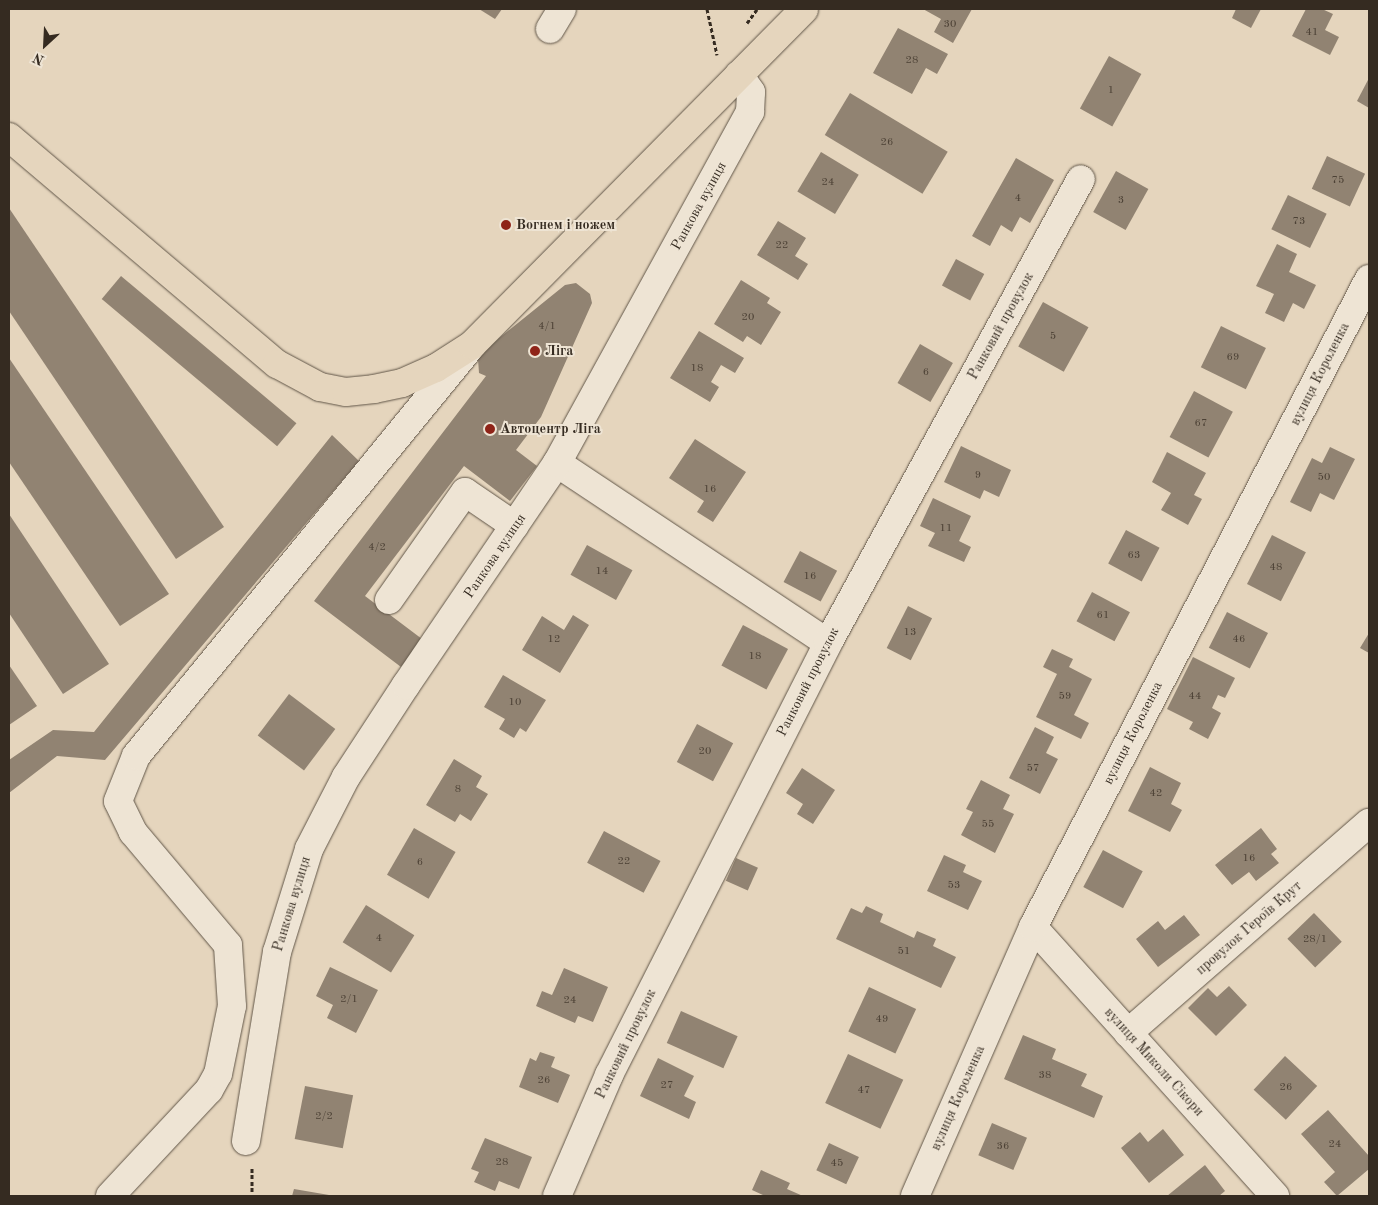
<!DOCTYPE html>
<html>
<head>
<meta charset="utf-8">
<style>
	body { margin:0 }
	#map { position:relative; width:1378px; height:1205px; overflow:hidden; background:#e5d5bd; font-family:"Old Standard TT",serif }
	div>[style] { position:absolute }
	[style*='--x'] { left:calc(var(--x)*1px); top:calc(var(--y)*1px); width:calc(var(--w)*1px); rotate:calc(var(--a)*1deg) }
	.building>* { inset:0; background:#918372; transform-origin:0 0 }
	.path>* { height:3px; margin-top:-1.5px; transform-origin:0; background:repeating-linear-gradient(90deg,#352b21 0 4px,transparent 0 6.5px) }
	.roads { filter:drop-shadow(0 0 1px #615648) drop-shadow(0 0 1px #615648) }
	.minor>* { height:28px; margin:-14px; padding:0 14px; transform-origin:14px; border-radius:14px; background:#eee4d4 }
	.major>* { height:28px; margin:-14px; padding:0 14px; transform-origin:14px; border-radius:14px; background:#e5d5bd }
	.dots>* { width:14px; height:14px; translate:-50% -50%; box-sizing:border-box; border:2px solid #eee4d4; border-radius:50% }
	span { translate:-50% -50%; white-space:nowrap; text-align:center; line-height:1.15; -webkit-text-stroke:4px #eee4d4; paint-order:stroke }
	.number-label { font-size:11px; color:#4c4135 }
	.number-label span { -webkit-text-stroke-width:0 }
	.street-label { font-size:14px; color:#352b21 }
	.poi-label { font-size:14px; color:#352b21; font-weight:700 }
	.left { translate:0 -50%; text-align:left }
	.frame { position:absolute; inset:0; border:10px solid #352b21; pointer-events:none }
	.north { position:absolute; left:20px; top:20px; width:50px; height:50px; -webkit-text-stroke:4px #eee4d4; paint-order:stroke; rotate:205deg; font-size:14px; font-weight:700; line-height:20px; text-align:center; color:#352b21 }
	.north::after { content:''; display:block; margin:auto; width:18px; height:22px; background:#352b21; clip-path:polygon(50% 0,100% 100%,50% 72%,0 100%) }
</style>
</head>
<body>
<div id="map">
	<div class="building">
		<div style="clip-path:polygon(479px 9px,502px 9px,495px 19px)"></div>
		<div style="clip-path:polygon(923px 9px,972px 9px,953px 43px,934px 32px,941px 19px)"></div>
		<div style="clip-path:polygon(1236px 9px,1261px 9px,1251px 28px,1232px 18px)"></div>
		<div style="clip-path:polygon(1306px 9px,1322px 9px,1333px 14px,1325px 30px,1339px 37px,1330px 55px,1292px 36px)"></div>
		<div style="clip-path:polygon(898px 28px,948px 54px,937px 74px,926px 68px,912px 94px,873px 73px)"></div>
		<div style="left:1109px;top:56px;width:37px;height:60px;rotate:29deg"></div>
		<div style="clip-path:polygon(1369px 78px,1369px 108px,1357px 101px)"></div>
		<div style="left:850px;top:93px;width:114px;height:49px;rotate:31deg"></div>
		<div style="left:821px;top:152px;width:44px;height:46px;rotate:31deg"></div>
		<div style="left:1327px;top:156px;width:42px;height:36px;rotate:25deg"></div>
		<div style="clip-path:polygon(1016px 158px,1054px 180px,1030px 223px,1020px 217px,1012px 232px,1001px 225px,990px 246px,972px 236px)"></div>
		<div style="left:1116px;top:171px;width:37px;height:47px;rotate:29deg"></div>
		<div style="left:1288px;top:195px;width:43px;height:38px;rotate:26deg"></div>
		<div style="clip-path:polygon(9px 208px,224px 527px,176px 559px,9px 311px)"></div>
		<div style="clip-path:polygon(778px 221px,806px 238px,795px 256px,808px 264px,798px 280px,757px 255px)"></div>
		<div style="clip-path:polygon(1277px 244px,1297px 254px,1289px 272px,1316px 285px,1304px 309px,1293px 303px,1284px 322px,1265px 313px,1274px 294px,1256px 286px)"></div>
		<div style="left:956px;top:259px;width:32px;height:30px;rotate:28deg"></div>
		<div style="left:121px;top:276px;width:229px;height:30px;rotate:40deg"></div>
		<div style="clip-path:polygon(741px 280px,770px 298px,767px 303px,781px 312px,761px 345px,747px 336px,743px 342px,714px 324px)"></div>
		<div style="clip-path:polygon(576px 283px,590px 294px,592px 303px,541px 417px,516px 450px,537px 466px,510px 501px,464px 466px,365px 596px,422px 639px,401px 667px,314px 601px,486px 376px,479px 373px,478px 359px,483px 351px,565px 285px)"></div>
		<div style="left:1043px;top:302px;width:52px;height:51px;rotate:29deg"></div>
		<div style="left:1221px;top:326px;width:50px;height:46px;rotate:26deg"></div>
		<div style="clip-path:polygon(699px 331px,744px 358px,735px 373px,721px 365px,711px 382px,719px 387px,710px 402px,670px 378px)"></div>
		<div style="left:920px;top:344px;width:38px;height:45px;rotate:30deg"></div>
		<div style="clip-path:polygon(9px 358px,169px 594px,120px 626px,9px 462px)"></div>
		<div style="left:1194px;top:391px;width:44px;height:52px;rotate:28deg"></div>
		<div style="clip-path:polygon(332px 435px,359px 461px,105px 760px,57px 756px,9px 793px,9px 760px,53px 730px,94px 732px)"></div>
		<div style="clip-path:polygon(695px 439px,746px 472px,713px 522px,697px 512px,704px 501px,669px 478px)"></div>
		<div style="clip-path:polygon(961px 446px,1011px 470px,999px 497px,984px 490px,980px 499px,944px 482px)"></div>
		<div style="clip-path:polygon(1330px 447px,1355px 459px,1334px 500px,1320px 493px,1311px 512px,1290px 502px,1312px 458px,1322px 463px)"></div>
		<div style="clip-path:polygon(1167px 452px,1206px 473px,1194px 495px,1202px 499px,1188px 525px,1161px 510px,1171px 493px,1152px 482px)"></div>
		<div style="clip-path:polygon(933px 498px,971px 516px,959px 541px,971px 547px,964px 562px,928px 546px,935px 533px,920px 526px)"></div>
		<div style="clip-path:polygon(9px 514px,109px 664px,63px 694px,9px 613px)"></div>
		<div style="left:1126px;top:530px;width:38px;height:38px;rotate:28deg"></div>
		<div style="left:1272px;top:535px;width:38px;height:55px;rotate:27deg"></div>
		<div style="left:587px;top:545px;width:52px;height:34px;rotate:29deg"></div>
		<div style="left:800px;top:551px;width:42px;height:35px;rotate:28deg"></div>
		<div style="left:1092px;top:592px;width:43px;height:33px;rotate:28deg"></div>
		<div style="left:908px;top:606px;width:27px;height:47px;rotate:27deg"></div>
		<div style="left:1227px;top:612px;width:46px;height:40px;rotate:27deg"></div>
		<div style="clip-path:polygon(573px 615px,589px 625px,560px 673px,522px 650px,542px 616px,564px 630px)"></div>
		<div style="left:743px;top:625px;width:51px;height:46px;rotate:28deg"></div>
		<div style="clip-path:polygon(1369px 633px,1369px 653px,1360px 648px)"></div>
		<div style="clip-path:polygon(1052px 649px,1073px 659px,1069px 667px,1092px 679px,1074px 715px,1089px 723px,1081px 739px,1036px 717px,1057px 674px,1043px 667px)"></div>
		<div style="clip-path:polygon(1193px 657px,1235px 678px,1225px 698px,1218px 695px,1212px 708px,1221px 713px,1208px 739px,1189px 729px,1193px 722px,1167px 709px)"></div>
		<div style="clip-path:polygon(9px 665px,37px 706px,9px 725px)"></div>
		<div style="clip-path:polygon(503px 675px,546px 700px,526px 732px,520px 728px,514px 738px,499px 729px,505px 719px,484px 707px)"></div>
		<div style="left:289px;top:694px;width:58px;height:52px;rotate:37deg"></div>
		<div style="left:697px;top:724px;width:41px;height:43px;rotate:28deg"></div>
		<div style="clip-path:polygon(1035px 727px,1054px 737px,1046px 753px,1058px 759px,1040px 794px,1009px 778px)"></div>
		<div style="clip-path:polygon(454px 759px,482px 776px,476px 787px,488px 794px,471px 821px,460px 814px,455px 822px,426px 805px)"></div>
		<div style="clip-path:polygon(1150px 767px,1181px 783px,1171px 804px,1182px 810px,1170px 832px,1128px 811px)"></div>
		<div style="clip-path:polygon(802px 768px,835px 790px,813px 824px,797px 814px,803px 804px,786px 793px)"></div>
		<div style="clip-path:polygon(981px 780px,1010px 795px,1003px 809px,1014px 814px,995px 853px,961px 835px,973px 812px,966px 809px)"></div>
		<div style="left:414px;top:828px;width:48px;height:54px;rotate:30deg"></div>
		<div style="clip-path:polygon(1261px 828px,1277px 849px,1271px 854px,1279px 863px,1256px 881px,1249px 872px,1232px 885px,1215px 865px)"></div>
		<div style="left:604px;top:831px;width:64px;height:36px;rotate:28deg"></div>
		<div style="left:1103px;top:850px;width:45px;height:42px;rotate:28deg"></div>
		<div style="clip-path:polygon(944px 855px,966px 865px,963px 872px,982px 881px,968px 910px,927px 891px)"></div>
		<div style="left:736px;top:858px;width:24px;height:25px;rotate:24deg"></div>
		<div style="left:366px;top:905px;width:57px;height:44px;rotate:32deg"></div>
		<div style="clip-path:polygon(866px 906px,883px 914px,880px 922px,914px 938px,917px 931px,936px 939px,933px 946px,956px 957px,941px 988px,836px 939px,851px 908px,862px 913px)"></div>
		<div style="left:1314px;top:913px;width:40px;height:37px;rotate:46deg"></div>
		<div style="clip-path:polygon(1184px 915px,1200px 935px,1158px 967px,1136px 939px,1158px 921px,1165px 930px)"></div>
		<div style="clip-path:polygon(330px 967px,378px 990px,356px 1033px,327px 1018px,333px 1005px,316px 996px)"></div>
		<div style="clip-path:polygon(564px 968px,608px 987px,593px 1022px,578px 1016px,575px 1023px,536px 1006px,542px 991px,552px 995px)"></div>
		<div style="clip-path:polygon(1229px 986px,1247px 1005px,1216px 1036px,1188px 1008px,1208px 988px,1217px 997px)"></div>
		<div style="left:869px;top:987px;width:52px;height:49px;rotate:25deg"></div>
		<div style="left:681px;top:1011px;width:62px;height:35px;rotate:24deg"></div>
		<div style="clip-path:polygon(1023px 1035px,1056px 1049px,1052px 1059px,1087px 1074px,1081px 1086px,1103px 1096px,1094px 1118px,1004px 1079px)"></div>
		<div style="clip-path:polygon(540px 1052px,555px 1057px,551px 1067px,570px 1075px,558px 1103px,519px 1087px,530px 1058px,536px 1061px)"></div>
		<div style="left:848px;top:1054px;width:61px;height:54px;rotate:25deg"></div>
		<div style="left:1285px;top:1056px;width:44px;height:46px;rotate:43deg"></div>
		<div style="clip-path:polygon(658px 1058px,694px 1076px,684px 1096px,696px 1102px,689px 1119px,640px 1096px)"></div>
		<div style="left:305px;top:1086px;width:49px;height:54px;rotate:11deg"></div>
		<div style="clip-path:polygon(1328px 1110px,1369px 1156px,1369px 1169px,1337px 1196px,1324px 1182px,1335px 1172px,1301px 1134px)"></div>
		<div style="left:992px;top:1123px;width:38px;height:35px;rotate:23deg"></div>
		<div style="clip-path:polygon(1163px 1129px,1184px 1155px,1149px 1183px,1121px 1148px,1140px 1132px,1148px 1142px)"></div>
		<div style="clip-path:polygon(485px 1138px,532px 1157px,519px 1189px,499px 1181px,495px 1191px,474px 1182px,479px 1172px,471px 1169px)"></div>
		<div style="left:829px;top:1143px;width:33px;height:30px;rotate:25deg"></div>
		<div style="clip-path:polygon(1205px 1165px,1225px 1191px,1219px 1196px,1167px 1196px)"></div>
		<div style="clip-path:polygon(761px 1170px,790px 1183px,787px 1189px,803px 1196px,765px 1196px,752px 1190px)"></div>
		<div style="clip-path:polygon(294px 1189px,329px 1195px,329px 1196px,292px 1196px)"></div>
	</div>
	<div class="path">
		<div style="--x:707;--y:9;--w:47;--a:77.7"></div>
		<div style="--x:747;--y:23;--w:17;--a:-54"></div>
		<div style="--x:252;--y:1168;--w:28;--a:90"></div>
	</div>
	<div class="roads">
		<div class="minor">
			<div style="--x:550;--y:29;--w:23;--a:-59"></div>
			<div style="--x:557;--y:463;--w:325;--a:33.6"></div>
			<div style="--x:389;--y:600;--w:132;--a:-54.9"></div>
			<div style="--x:465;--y:492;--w:60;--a:34.2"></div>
			<div style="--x:1033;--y:927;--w:362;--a:48"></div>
			<div style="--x:1128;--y:1033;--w:320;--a:-41.1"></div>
			<div style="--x:246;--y:1141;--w:192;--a:-80.7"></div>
			<div style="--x:277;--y:952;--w:108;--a:-72.7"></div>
			<div style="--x:309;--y:849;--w:81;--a:-62.8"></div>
			<div style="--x:346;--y:777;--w:110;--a:-56.9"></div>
			<div style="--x:406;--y:685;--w:268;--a:-55.8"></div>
			<div style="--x:557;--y:463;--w:401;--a:-61.2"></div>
			<div style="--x:750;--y:112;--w:20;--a:-87"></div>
			<div style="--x:751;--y:92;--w:21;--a:-125"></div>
			<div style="--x:110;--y:1196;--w:145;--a:-47"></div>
			<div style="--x:209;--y:1090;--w:18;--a:-61"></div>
			<div style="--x:218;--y:1074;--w:69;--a:-78.4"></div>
			<div style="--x:232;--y:1006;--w:61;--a:-93.8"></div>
			<div style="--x:228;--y:945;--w:148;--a:-130.1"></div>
			<div style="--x:133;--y:832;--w:34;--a:-116"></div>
			<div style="--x:118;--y:801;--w:48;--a:-68.2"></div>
			<div style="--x:136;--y:756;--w:524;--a:-50.73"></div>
			<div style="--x:557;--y:1196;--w:132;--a:-66.7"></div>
			<div style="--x:609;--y:1075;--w:484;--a:-63.1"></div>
			<div style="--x:828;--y:643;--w:528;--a:-61.4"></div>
			<div style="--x:915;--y:1196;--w:294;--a:-66.3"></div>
			<div style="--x:1033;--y:927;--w:730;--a:-62.59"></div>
		</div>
		<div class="major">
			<div style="--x:9;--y:137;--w:351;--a:40.3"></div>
			<div style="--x:277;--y:364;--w:49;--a:28.1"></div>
			<div style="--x:320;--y:387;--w:26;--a:11"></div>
			<div style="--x:346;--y:392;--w:28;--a:-6"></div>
			<div style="--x:374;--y:389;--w:29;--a:-12"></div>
			<div style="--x:402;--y:383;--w:37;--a:-24"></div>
			<div style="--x:436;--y:368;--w:43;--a:-32.6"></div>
			<div style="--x:472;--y:345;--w:472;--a:-45.3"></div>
		</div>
	</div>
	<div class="dots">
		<div style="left:506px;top:225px;background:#8f2418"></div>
		<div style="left:535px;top:351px;background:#8f2418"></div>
		<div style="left:490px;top:429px;background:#8f2418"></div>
	</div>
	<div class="number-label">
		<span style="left:950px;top:25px">30</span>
		<span style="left:1312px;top:33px">41</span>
		<span style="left:912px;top:61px">28</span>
		<span style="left:1111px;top:91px">1</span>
		<span style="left:887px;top:143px">26</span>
		<span style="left:1338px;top:181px">75</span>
		<span style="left:828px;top:183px">24</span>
		<span style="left:1018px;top:199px">4</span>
		<span style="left:1121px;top:201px">3</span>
		<span style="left:1299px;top:222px">73</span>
		<span style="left:782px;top:246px">22</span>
		<span style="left:748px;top:318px">20</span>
		<span style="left:547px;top:327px">4/1</span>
		<span style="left:1053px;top:337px">5</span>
		<span style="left:1233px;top:358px">69</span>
		<span style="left:697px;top:369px">18</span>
		<span style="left:926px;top:373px">6</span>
		<span style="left:1201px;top:424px">67</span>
		<span style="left:978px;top:476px">9</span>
		<span style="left:1324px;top:478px">50</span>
		<span style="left:710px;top:490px">16</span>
		<span style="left:946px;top:529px">11</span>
		<span style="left:377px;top:548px">4/2</span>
		<span style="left:1134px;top:556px">63</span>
		<span style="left:1276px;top:568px">48</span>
		<span style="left:602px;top:572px">14</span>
		<span style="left:810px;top:577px">16</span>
		<span style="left:1103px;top:616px">61</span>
		<span style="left:910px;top:633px">13</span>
		<span style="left:554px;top:640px">12</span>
		<span style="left:1239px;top:640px">46</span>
		<span style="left:755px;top:657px">18</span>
		<span style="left:1065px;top:697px">59</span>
		<span style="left:1195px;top:697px">44</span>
		<span style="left:515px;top:703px">10</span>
		<span style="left:705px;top:752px">20</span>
		<span style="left:1033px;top:769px">57</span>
		<span style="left:458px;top:790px">8</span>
		<span style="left:1156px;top:794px">42</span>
		<span style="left:988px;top:825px">55</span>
		<span style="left:1249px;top:859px">16</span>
		<span style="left:624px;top:862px">22</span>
		<span style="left:420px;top:863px">6</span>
		<span style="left:954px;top:886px">53</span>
		<span style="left:379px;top:939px">4</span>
		<span style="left:1315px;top:940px">28/1</span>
		<span style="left:904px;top:952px">51</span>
		<span style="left:349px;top:1000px">2/1</span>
		<span style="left:570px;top:1001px">24</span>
		<span style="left:882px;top:1020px">49</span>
		<span style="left:1045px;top:1076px">38</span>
		<span style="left:544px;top:1081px">26</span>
		<span style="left:667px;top:1086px">27</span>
		<span style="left:1286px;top:1088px">26</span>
		<span style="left:864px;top:1091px">47</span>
		<span style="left:324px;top:1117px">2/2</span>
		<span style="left:1335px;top:1145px">24</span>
		<span style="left:1003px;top:1147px">36</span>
		<span style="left:502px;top:1163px">28</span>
		<span style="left:837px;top:1164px">45</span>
	</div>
	<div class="street-label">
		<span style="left:699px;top:206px;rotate:-61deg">Ранкова вулиця</span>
		<span style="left:1001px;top:326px;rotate:-61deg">Ранковий провулок</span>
		<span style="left:1320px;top:374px;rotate:-63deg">вулиця Короленка</span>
		<span style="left:495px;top:556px;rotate:-56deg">Ранкова вулиця</span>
		<span style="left:808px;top:682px;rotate:-63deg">Ранковий провулок</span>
		<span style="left:1133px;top:733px;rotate:-63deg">вулиця Короленка</span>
		<span style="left:292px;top:904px;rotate:-73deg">Ранкова вулиця</span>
		<span style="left:1249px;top:928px;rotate:-41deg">провулок Героїв Крут</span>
		<span style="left:626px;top:1044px;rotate:-64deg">Ранковий провулок</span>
		<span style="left:1154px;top:1062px;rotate:48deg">вулиця Миколи Сікори</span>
		<span style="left:958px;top:1098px;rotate:-66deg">вулиця Короленка</span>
	</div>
	<div class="poi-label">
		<span class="left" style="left:516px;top:225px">Вогнем і ножем</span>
		<span class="left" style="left:545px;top:351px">Ліга</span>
		<span class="left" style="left:500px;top:429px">Автоцентр Ліга</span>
	</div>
	<div class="frame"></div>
	<div class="north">N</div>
</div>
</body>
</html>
